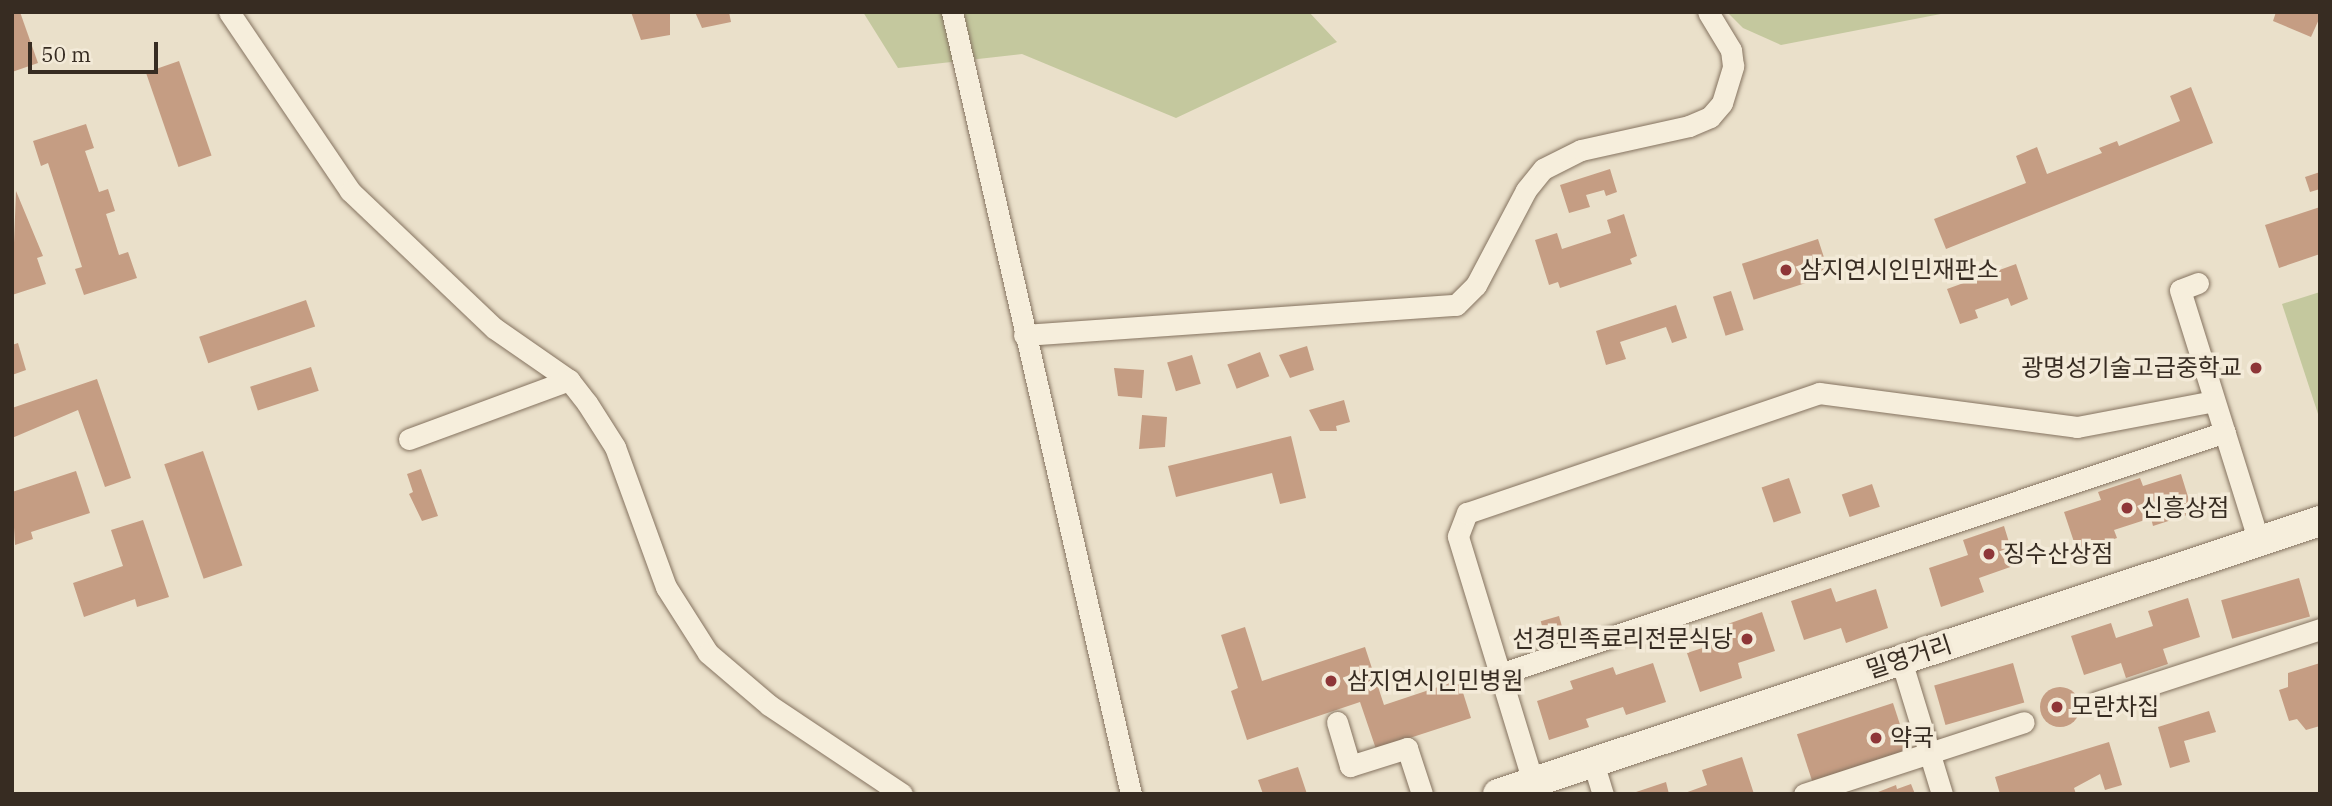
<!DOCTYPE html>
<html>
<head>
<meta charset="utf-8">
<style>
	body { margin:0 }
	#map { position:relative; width:2332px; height:806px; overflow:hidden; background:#eae0ca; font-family:"IBM Plex Serif","Noto Sans KR",serif }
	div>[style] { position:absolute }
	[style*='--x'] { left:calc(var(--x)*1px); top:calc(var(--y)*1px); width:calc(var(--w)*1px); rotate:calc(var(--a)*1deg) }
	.green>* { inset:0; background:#c4c89e }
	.building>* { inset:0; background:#c59d83; transform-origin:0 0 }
	.round { border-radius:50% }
	.roads { filter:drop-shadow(0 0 2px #857360) drop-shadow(0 0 2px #857360) }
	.street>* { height:21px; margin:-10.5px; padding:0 10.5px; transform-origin:10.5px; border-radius:10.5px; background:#f6eedc }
	.secondary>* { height:30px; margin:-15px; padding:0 15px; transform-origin:15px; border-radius:15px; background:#f6eedc }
	.dots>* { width:19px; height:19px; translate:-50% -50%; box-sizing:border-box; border:4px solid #f3ead8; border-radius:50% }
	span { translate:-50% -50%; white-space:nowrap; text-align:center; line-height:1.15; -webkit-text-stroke:7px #f3ead8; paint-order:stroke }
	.poi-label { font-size:24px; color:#372c22 }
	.left { translate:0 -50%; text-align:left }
	.right { translate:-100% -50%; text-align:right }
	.street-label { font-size:24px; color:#372c22 }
	.frame { position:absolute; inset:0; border:14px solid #372c22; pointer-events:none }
	.scale { position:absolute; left:28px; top:42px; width:130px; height:32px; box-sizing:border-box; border:4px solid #372c22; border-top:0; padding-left:9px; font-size:21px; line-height:24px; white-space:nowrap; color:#372c22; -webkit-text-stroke:5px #f3ead8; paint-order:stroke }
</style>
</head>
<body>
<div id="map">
	<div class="green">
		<div style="clip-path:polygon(863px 12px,1309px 12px,1337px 42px,1176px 118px,1022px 54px,898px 68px)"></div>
		<div style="clip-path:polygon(1727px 12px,1951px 12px,1781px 45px,1743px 28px)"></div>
		<div style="clip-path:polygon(2320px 292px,2320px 420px,2282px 304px)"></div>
	</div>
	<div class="building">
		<div style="clip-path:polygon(12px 12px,20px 12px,38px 63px,12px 72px)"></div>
		<div style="clip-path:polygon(631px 12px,670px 12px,670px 35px,641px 40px)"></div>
		<div style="clip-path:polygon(695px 12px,729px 12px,731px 22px,702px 28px)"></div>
		<div style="clip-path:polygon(2276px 12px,2320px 12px,2320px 17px,2311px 37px,2273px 21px)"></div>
		<div style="left:179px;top:61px;width:100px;height:35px;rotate:71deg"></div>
		<div style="clip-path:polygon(2191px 87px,2213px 143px,1946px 249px,1934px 219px,2026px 183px,2016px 156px,2037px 147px,2047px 174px,2102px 153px,2099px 148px,2117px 141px,2119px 146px,2180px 121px,2170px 96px)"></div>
		<div style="clip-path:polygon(86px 124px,94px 148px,85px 151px,99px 192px,108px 189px,115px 211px,106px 214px,119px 255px,128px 252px,137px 278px,84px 295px,75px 269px,82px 267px,48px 163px,41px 166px,33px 141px)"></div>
		<div style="clip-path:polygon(1610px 169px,1617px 192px,1606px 196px,1604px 190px,1586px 195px,1590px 207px,1569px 213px,1560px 185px)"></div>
		<div style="clip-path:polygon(2320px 172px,2320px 189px,2310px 192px,2305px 177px)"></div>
		<div style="clip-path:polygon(16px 191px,43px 256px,37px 258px,46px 284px,12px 295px)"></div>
		<div style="clip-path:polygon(2320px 207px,2320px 254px,2279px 268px,2265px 225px)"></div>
		<div style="clip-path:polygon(1624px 214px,1637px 256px,1630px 259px,1632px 264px,1560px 288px,1558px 282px,1549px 285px,1535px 240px,1557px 233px,1562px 249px,1611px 233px,1607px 220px)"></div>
		<div style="left:1818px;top:239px;width:38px;height:80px;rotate:72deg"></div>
		<div style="clip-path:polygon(2016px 264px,2028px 299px,2011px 306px,2008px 298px,1975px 310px,1978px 318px,1960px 324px,1947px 289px)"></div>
		<div style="left:1731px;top:291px;width:41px;height:19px;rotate:72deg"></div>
		<div style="left:306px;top:300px;width:28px;height:113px;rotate:71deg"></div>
		<div style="clip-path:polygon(1676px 305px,1687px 338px,1672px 343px,1666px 327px,1620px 342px,1626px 359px,1606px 365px,1596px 331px)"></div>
		<div style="clip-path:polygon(18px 343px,26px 370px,12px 375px,12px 345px)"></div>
		<div style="clip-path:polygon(1307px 346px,1314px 370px,1290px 378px,1279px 355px)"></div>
		<div style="left:1260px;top:352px;width:26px;height:35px;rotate:69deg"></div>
		<div style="left:1192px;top:355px;width:30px;height:26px;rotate:73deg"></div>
		<div style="left:311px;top:367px;width:25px;height:64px;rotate:72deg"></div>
		<div style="clip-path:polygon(1114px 368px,1144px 370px,1142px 398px,1118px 396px)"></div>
		<div style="clip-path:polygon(97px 379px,131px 478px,105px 487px,78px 410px,12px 438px,12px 408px)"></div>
		<div style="clip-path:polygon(1344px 400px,1350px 422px,1336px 426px,1337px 431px,1320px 431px,1309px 410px)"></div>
		<div style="clip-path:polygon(1142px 415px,1167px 417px,1165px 447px,1139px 449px)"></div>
		<div style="clip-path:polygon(1291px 436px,1306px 498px,1280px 504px,1272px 473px,1176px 497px,1168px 466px)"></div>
		<div style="left:203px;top:451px;width:121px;height:41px;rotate:71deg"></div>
		<div style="clip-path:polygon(421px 469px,438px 516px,422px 521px,409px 494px,413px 492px,407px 474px)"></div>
		<div style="clip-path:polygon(76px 471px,90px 513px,31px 532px,33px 539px,15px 545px,12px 492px)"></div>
		<div style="clip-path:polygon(2181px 474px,2193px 513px,2153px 526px,2151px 518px,2114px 530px,2117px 538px,2077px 551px,2064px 512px,2101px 500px,2098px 492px,2140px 478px,2143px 486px)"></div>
		<div style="left:1789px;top:478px;width:37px;height:29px;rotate:71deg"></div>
		<div style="left:1872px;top:484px;width:24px;height:32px;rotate:71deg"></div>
		<div style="clip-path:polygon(143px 520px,169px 597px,137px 607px,135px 599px,84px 617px,73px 583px,123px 566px,111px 530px)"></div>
		<div style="clip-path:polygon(2004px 526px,2016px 565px,1979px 578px,1984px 592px,1941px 607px,1929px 568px,1968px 555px,1963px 540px)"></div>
		<div style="left:2299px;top:578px;width:40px;height:81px;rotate:74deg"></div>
		<div style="clip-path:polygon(1831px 588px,1836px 602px,1876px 589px,1888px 628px,1846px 643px,1841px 628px,1804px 640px,1791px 601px)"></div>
		<div style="clip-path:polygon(2188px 598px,2200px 637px,2163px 649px,2168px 664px,2126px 678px,2121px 663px,2084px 675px,2071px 636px,2111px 623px,2116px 638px,2153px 626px,2148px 611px)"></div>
		<div style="clip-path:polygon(1762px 612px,1775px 651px,1738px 663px,1742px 678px,1700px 692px,1687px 653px,1727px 640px,1722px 626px)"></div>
		<div style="left:1559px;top:616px;width:18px;height:19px;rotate:74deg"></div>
		<div style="clip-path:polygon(1245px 627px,1262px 681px,1365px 647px,1384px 705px,1459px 680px,1471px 718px,1376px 749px,1360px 702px,1247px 740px,1231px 691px,1238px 688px,1221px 635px)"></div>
		<div style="clip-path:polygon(1653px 663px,1666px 702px,1626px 715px,1623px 707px,1586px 719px,1589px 727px,1549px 740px,1537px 701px,1573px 689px,1570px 681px,1613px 667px,1616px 675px)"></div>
		<div style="left:2013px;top:663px;width:41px;height:82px;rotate:74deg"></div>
		<div style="clip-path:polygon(2320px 663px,2320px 726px,2306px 730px,2297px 719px,2289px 721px,2279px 690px,2288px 687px,2288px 673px)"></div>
		<div class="round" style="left:2040px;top:687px;width:40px;height:40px"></div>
		<div style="left:1893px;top:703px;width:51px;height:101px;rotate:72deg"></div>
		<div style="clip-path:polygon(2209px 711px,2216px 732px,2184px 741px,2190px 762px,2170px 768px,2158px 727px)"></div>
		<div style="clip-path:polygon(2109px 742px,2122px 785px,2105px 790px,2100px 774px,2074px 788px,2076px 794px,2000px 794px,1995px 777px)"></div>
		<div style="clip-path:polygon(1742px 757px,1754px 794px,1682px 794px,1707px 785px,1702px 770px)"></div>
		<div style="clip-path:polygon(1298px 767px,1307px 794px,1263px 794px,1258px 780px)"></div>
		<div style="clip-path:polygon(1666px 782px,1669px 794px,1633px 794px,1633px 793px)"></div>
		<div style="clip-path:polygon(1911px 784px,1915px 794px,1873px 794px,1896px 785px,1897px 789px)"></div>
	</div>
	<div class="roads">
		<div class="street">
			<div style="--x:229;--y:12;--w:216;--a:55.9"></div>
			<div style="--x:350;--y:191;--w:199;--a:43.6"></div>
			<div style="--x:494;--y:328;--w:91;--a:34.7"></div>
			<div style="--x:569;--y:380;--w:29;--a:52"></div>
			<div style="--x:587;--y:403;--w:52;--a:57.5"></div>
			<div style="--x:615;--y:447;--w:149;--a:70"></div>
			<div style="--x:666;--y:587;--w:78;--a:57.5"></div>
			<div style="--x:708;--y:653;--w:80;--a:40.4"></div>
			<div style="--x:769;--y:705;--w:160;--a:33.8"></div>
			<div style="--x:952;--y:12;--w:802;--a:77.11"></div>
			<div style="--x:2198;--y:283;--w:19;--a:159"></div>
			<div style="--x:2180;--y:290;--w:264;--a:72.6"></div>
			<div style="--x:1024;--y:335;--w:433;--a:-4"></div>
			<div style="--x:1456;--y:305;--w:28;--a:-45"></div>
			<div style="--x:1476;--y:285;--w:107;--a:-62.2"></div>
			<div style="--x:1526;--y:190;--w:27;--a:-51"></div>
			<div style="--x:1543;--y:169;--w:42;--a:-26.6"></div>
			<div style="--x:1581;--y:150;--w:111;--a:-12.5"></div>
			<div style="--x:1689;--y:126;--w:23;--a:-23"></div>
			<div style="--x:1710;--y:117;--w:18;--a:-49"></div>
			<div style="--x:1722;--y:103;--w:39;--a:-73"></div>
			<div style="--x:1733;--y:66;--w:16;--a:-97"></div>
			<div style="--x:1731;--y:50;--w:44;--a:-121.2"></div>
			<div style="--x:409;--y:439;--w:171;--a:-20.2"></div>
			<div style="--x:1901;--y:660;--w:140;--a:73"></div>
			<div style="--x:1500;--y:674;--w:764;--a:-18.46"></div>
			<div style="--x:2097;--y:702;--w:235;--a:-18.1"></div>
			<div style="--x:1337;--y:722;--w:46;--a:73.5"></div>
			<div style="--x:1350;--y:766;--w:60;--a:-17.5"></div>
			<div style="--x:1407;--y:748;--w:48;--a:71.9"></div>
			<div style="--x:1593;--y:762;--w:34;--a:73"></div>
			<div style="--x:1533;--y:782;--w:257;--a:-107"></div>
			<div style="--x:1458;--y:536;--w:25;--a:-69"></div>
			<div style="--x:1467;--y:513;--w:372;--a:-18.8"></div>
			<div style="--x:1819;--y:393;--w:260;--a:7.5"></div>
			<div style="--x:2077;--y:427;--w:139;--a:-10.7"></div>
			<div style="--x:1804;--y:794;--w:231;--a:-18.1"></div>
		</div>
		<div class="secondary">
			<div style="--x:1498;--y:794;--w:866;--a:-18.37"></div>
		</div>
	</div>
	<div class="dots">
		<div style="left:1786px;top:270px;background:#8e3638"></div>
		<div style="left:2256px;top:368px;background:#8e3638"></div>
		<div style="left:2127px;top:508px;background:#8e3638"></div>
		<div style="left:1989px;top:554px;background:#8e3638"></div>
		<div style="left:1747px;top:639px;background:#8e3638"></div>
		<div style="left:1331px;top:681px;background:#8e3638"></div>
		<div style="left:2057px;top:707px;background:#8e3638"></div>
		<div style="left:1876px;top:738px;background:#8e3638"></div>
	</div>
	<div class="poi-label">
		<span class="left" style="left:1800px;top:270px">삼지연시인민재판소</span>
		<span class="right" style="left:2242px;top:368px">광명성기술고급중학교</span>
		<span class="left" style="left:2141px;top:508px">신흥상점</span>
		<span class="left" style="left:2003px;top:554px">징수산상점</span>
		<span class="right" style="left:1733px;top:639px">선경민족료리전문식당</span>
		<span class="left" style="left:1347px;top:681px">삼지연시인민병원</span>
		<span class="left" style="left:2071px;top:707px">모란차집</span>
		<span class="left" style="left:1890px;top:738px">약국</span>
	</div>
	<div class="street-label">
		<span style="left:1909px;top:657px;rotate:-18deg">밀영거리</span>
	</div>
	<div class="frame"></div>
	<div class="scale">50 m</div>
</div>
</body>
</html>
